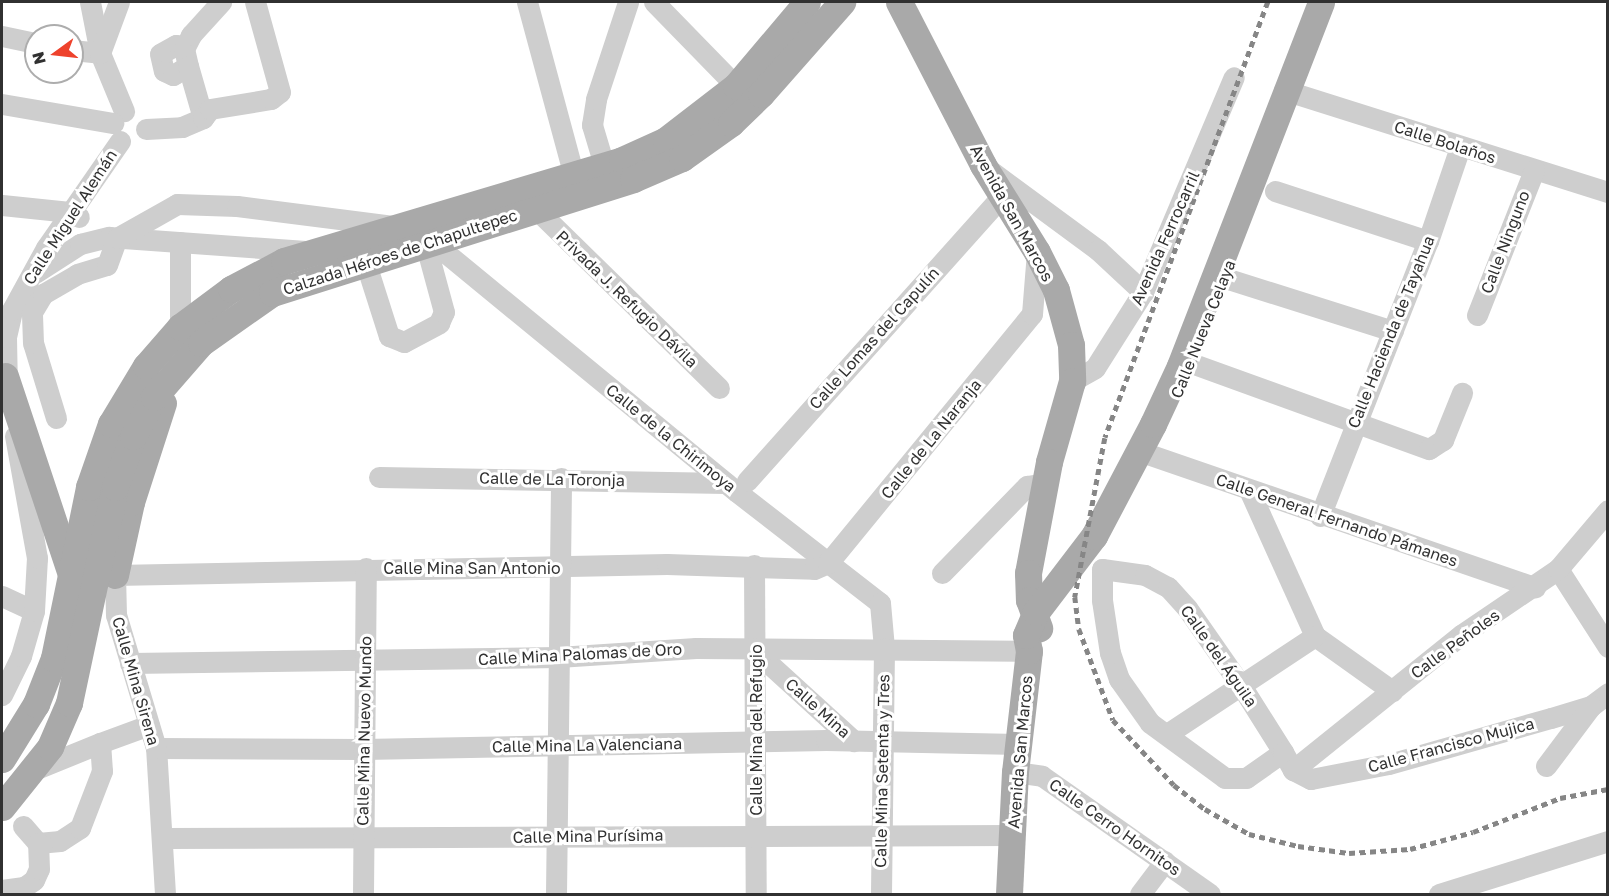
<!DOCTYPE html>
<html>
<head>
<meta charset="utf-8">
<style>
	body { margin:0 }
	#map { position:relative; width:1609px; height:896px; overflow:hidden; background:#fff; font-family:"Golos Text",sans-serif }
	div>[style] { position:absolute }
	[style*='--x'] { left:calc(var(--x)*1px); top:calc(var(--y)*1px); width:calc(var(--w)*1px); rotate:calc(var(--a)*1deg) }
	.minor>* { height:21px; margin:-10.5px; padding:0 10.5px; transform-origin:10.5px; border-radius:10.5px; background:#cecece }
	.major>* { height:27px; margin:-13.5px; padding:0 13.5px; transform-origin:13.5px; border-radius:13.5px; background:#a9a9a9 }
	.rail>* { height:4.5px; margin-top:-2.25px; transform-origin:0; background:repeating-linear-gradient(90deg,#868686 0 6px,transparent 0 10.5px) }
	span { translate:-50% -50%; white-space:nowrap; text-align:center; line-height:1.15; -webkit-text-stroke:6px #fff; paint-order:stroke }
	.street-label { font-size:16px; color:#313131 }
	.frame { position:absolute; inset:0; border:3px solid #313131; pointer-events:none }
	.north { position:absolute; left:24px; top:24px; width:60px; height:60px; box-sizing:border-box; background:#fff; border:2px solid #adadad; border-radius:50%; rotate:255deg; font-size:16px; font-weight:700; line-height:24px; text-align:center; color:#313131 }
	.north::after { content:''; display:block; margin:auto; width:21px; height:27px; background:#ee422c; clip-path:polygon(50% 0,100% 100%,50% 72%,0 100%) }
</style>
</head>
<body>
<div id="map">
	<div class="minor">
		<div style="--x:90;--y:2;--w:52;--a:78.9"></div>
		<div style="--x:100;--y:53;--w:63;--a:67.5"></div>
		<div style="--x:527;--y:2;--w:177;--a:74.9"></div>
		<div style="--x:654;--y:2;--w:117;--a:45.7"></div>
		<div style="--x:2;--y:36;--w:35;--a:12"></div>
		<div style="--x:184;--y:49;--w:9;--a:-153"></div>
		<div style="--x:176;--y:45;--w:18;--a:151"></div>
		<div style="--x:160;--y:54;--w:17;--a:77"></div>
		<div style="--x:164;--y:71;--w:10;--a:24"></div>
		<div style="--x:173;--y:75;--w:17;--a:-31"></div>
		<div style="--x:188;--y:66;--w:17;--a:-103"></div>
		<div style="--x:184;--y:49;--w:16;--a:-63"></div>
		<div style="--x:191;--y:35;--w:45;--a:-47.7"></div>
		<div style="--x:72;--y:50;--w:28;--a:6"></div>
		<div style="--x:100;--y:53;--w:54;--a:-69.6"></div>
		<div style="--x:188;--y:66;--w:54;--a:73.9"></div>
		<div style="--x:1284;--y:90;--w:340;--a:17.5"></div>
		<div style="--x:2;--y:104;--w:113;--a:9.7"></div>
		<div style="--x:146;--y:129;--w:36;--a:-3"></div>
		<div style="--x:182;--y:127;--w:23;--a:-23"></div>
		<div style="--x:203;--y:118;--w:11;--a:-52"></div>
		<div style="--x:210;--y:109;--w:62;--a:-9.3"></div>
		<div style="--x:271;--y:99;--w:11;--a:-38"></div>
		<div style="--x:280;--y:92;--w:93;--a:-105.5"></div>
		<div style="--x:604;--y:165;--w:42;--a:-106.7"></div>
		<div style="--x:592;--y:125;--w:26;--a:-81"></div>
		<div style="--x:596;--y:99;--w:102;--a:-71.7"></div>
		<div style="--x:984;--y:166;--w:142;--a:36.4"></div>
		<div style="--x:1098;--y:250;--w:62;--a:43"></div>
		<div style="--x:1275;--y:191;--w:161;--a:18.1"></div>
		<div style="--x:2;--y:205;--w:68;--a:5.9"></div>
		<div style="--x:70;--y:212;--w:10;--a:29"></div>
		<div style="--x:536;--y:209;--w:256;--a:44.4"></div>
		<div style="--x:430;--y:240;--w:397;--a:39.4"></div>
		<div style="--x:737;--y:492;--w:181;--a:37.8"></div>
		<div style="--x:880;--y:603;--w:45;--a:84.9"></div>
		<div style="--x:884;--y:648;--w:246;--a:90.7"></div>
		<div style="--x:365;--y:261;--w:79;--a:72.3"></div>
		<div style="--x:389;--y:336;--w:16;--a:22"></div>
		<div style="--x:404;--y:342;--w:40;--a:-28"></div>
		<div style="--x:439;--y:323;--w:12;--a:-66"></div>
		<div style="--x:444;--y:312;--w:73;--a:-105.2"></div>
		<div style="--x:35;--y:273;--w:54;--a:-32.8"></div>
		<div style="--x:80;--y:244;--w:30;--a:-14"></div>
		<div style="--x:109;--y:237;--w:197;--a:4.1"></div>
		<div style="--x:1225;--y:278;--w:176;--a:17.5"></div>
		<div style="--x:1477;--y:315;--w:156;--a:-68.5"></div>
		<div style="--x:180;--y:327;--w:85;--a:-90"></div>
		<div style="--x:1191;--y:363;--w:253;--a:19.9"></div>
		<div style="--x:1429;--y:449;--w:17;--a:-33"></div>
		<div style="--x:1443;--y:440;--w:51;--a:-68"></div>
		<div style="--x:1072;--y:381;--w:26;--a:-29"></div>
		<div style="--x:1095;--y:368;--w:90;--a:-57.7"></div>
		<div style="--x:1143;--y:292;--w:233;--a:-67.1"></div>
		<div style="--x:7;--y:390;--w:53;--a:-91.1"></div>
		<div style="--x:6;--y:337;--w:28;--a:-77"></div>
		<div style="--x:12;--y:310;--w:71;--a:-61.3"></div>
		<div style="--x:46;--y:248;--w:130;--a:-55.3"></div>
		<div style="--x:56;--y:418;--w:78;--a:-107"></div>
		<div style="--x:33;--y:343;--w:31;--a:-92"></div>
		<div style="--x:32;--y:312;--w:21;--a:-59"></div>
		<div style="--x:43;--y:294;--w:39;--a:-30"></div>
		<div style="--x:77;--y:274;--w:31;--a:-17"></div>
		<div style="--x:107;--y:265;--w:29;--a:-70"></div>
		<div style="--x:117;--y:238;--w:69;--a:-29.5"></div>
		<div style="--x:177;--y:204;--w:60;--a:1.9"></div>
		<div style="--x:237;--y:206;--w:157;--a:7.3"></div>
		<div style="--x:1139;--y:451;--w:419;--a:19"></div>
		<div style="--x:379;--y:477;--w:347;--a:1"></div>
		<div style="--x:747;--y:481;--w:382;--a:-48.2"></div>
		<div style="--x:1250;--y:492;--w:158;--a:65.7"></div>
		<div style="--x:1315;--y:636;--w:95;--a:35.5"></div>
		<div style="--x:1320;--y:516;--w:295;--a:-68.6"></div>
		<div style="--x:1428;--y:241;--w:99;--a:-71.2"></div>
		<div style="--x:754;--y:565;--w:329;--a:89.7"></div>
		<div style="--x:1558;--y:569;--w:93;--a:57.3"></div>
		<div style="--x:942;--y:573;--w:122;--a:-45.7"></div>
		<div style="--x:1027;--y:486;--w:18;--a:-9"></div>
		<div style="--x:2;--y:596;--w:35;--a:25"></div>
		<div style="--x:755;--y:651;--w:134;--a:42.3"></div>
		<div style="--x:130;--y:663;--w:428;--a:-0.8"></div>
		<div style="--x:558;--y:657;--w:138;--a:-3.7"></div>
		<div style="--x:696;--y:648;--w:333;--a:0.5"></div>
		<div style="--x:2;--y:695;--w:43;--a:-64"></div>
		<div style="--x:21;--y:656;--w:47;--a:-73.9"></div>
		<div style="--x:34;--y:611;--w:53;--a:-86.8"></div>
		<div style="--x:37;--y:558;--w:124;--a:-100.2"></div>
		<div style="--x:1167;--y:734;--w:178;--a:-33.5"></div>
		<div style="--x:100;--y:743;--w:52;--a:-20.2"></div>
		<div style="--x:156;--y:748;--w:207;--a:0.3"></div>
		<div style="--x:363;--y:749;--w:463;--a:-1.1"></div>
		<div style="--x:826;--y:740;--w:192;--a:1.2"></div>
		<div style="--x:1283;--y:752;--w:45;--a:144.9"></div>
		<div style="--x:1246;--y:778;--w:21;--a:180"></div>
		<div style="--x:1225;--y:778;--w:93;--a:-143.7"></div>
		<div style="--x:1150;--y:723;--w:54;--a:-125.2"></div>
		<div style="--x:1119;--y:679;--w:28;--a:-109"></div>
		<div style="--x:1110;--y:653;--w:54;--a:-98.6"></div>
		<div style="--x:1102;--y:600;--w:31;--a:-90"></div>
		<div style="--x:1102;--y:569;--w:43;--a:7.9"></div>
		<div style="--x:1145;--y:575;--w:26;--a:28"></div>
		<div style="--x:1168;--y:587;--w:28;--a:48"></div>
		<div style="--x:1187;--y:608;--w:96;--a:55.2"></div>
		<div style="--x:1242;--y:687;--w:77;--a:57.8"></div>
		<div style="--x:1283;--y:752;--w:21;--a:61"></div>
		<div style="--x:1293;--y:770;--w:20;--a:27"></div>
		<div style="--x:1311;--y:779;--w:79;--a:-10.9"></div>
		<div style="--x:1389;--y:764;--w:168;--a:-15.9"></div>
		<div style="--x:1551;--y:718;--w:42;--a:-16.7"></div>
		<div style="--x:1591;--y:706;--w:21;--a:-37"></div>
		<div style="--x:1546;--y:766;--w:75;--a:-53.1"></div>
		<div style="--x:1293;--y:770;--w:216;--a:-38.8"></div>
		<div style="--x:1461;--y:635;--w:117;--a:-34.2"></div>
		<div style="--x:1558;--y:569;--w:77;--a:-49.7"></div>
		<div style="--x:1015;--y:772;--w:27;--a:8"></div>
		<div style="--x:1042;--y:776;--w:205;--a:35.1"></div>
		<div style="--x:23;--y:826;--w:23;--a:49"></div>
		<div style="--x:38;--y:843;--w:22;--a:-5"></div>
		<div style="--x:60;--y:841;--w:24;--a:-33"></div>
		<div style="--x:80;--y:828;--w:61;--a:-68.9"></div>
		<div style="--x:102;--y:771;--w:28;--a:-94"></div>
		<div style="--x:100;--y:743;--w:71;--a:157.8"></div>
		<div style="--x:163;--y:838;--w:850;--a:-0.2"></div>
		<div style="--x:2;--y:890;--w:22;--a:-8"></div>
		<div style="--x:24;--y:887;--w:12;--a:-35"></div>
		<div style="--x:34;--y:880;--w:12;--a:-66"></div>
		<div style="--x:39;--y:869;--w:26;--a:-92"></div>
		<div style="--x:165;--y:894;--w:146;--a:-93.5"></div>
		<div style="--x:156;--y:748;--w:139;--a:-106.7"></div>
		<div style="--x:116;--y:615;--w:40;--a:-91.4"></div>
		<div style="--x:115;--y:575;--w:552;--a:-1.14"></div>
		<div style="--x:667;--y:564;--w:147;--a:1.9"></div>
		<div style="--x:814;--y:569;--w:15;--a:-23"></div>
		<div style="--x:828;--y:563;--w:322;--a:-50.7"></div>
		<div style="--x:1032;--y:314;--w:62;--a:-85.4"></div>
		<div style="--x:363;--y:894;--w:326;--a:-89.5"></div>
		<div style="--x:556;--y:894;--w:416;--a:-89.3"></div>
		<div style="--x:1140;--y:894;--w:41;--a:-52.9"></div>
		<div style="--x:1439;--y:894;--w:177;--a:-17.4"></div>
	</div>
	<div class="major">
		<div style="--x:899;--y:2;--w:183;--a:62.7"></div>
		<div style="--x:983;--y:165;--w:102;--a:58.2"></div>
		<div style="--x:1037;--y:252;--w:42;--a:63.4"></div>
		<div style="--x:1056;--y:290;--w:57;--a:74.7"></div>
		<div style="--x:1071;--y:345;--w:36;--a:88"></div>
		<div style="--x:1072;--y:381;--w:84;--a:105.9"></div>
		<div style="--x:1049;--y:462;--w:113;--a:100.7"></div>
		<div style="--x:1028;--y:573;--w:27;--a:88"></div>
		<div style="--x:1029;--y:600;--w:30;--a:70"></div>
		<div style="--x:5;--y:376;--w:206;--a:71.6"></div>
		<div style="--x:115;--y:575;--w:75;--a:-77.6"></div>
		<div style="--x:131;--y:502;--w:104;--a:-72.1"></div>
		<div style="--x:2;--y:759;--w:65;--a:-58.3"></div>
		<div style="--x:36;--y:704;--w:49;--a:-68.6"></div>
		<div style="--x:54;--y:658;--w:175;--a:-78.4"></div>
		<div style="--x:89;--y:487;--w:67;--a:-70.8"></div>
		<div style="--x:111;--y:424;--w:68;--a:-58.9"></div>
		<div style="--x:146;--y:366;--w:52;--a:-48.9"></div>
		<div style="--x:180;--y:327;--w:64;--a:-36.7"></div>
		<div style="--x:231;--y:289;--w:60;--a:-27.8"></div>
		<div style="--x:284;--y:261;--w:353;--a:-16.6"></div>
		<div style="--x:622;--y:160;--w:48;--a:-24.4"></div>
		<div style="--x:666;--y:140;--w:88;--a:-37.6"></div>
		<div style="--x:736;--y:86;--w:110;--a:-49.8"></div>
		<div style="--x:2;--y:807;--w:77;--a:-51.3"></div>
		<div style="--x:50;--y:747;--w:48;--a:-66.6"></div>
		<div style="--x:69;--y:703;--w:221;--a:-78"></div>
		<div style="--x:115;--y:487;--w:54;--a:-70.6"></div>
		<div style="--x:133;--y:436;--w:44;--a:-61.7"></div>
		<div style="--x:154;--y:397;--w:72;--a:-49"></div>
		<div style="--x:201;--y:343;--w:87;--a:-35.2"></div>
		<div style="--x:272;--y:293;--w:379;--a:-17.5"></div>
		<div style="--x:633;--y:179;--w:53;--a:-23.2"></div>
		<div style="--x:682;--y:158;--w:60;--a:-35.5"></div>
		<div style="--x:731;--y:123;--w:42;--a:-44"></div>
		<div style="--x:761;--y:94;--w:123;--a:-48.6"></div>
		<div style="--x:1009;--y:894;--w:122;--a:-87.2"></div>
		<div style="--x:1015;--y:772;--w:122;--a:-83.4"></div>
		<div style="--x:1029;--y:651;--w:16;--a:-101"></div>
		<div style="--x:1026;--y:635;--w:25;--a:-67"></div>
		<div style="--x:1036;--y:612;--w:96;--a:-52.7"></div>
		<div style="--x:1094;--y:536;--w:127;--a:-62.2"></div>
		<div style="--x:1153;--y:424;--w:64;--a:-65"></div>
		<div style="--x:1180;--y:366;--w:390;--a:-68.8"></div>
	</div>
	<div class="rail">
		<div style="--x:1268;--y:2;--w:465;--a:110.5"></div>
		<div style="--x:1105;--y:438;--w:162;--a:100.7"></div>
		<div style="--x:1075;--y:597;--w:32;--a:83"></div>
		<div style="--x:1079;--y:629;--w:97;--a:69.5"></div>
		<div style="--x:1113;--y:720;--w:89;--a:46.8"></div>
		<div style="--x:1174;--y:785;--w:39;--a:38"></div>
		<div style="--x:1205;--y:809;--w:51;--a:29.6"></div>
		<div style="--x:1249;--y:834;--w:50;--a:13.8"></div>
		<div style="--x:1298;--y:846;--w:51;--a:7.8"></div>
		<div style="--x:1349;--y:853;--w:61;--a:-3.8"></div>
		<div style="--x:1410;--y:849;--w:65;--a:-15.1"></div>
		<div style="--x:1473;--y:832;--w:93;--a:-21.3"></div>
		<div style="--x:1560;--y:798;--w:49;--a:-10.6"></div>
	</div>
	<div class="street-label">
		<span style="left:1445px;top:142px;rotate:18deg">Calle Bolaños</span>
		<span style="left:1012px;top:213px;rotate:61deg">Avenida San Marcos</span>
		<span style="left:70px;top:217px;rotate:-57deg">Calle Miguel Alemán</span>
		<span style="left:1165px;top:238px;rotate:-66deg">Avenida Ferrocarril</span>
		<span style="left:1505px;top:242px;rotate:-69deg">Calle Ninguno</span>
		<span style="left:400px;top:252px;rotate:-18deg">Calzada Héroes de Chapultepec</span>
		<span style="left:627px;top:299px;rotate:44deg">Privada J. Refugio Dávila</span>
		<span style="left:1203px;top:329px;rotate:-68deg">Calle Nueva Celaya</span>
		<span style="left:1391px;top:332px;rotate:-68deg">Calle Hacienda de Tayahua</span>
		<span style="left:874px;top:338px;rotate:-48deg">Calle Lomas del Capulín</span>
		<span style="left:671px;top:438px;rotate:39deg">Calle de la Chirimoya</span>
		<span style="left:931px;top:439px;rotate:-51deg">Calle de La Naranja</span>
		<span style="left:552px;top:479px;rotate:1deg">Calle de La Toronja</span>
		<span style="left:1337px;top:520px;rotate:19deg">Calle General Fernando Pámanes</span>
		<span style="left:472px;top:568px">Calle Mina San Antonio</span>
		<span style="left:1455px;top:644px;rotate:-36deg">Calle Peñoles</span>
		<span style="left:580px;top:654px;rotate:-3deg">Calle Mina Palomas de Oro</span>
		<span style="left:1219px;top:656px;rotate:55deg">Calle del Águila</span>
		<span style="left:136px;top:681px;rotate:74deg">Calle Mina Sirena</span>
		<span style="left:818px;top:708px;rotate:42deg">Calle Mina</span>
		<span style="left:756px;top:730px;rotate:-90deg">Calle Mina del Refugio</span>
		<span style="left:364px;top:731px;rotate:-89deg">Calle Mina Nuevo Mundo</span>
		<span style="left:587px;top:745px;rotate:-1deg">Calle Mina La Valenciana</span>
		<span style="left:1451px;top:745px;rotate:-15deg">Calle Francisco Mujica</span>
		<span style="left:1020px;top:752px;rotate:-85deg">Avenida San Marcos</span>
		<span style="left:882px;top:771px;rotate:-89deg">Calle Mina Setenta y Tres</span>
		<span style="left:1115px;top:827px;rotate:35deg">Calle Cerro Hornitos</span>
		<span style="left:588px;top:836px;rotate:-1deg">Calle Mina Purísima</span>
	</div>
	<div class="frame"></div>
	<div class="north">N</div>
</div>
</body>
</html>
